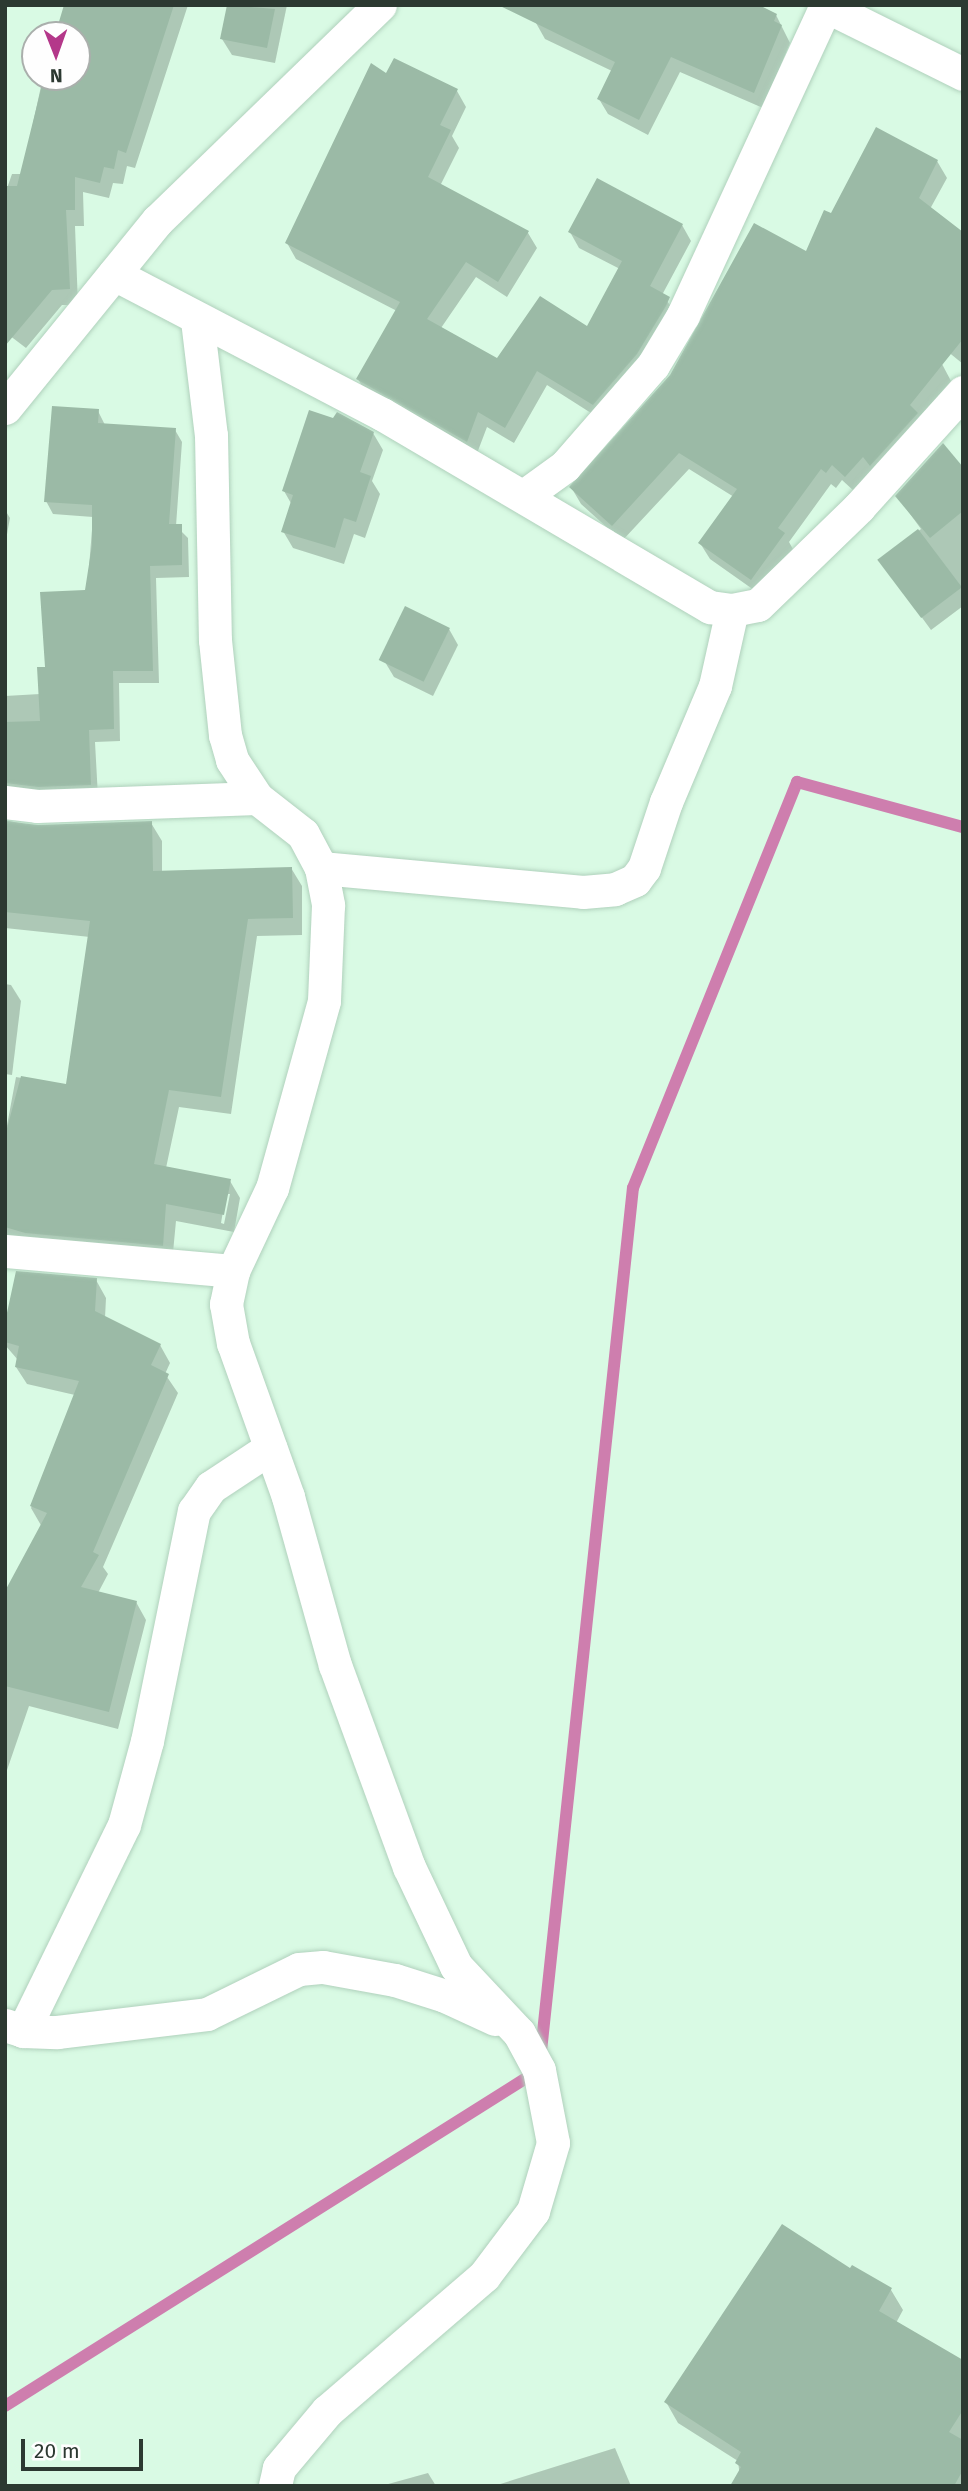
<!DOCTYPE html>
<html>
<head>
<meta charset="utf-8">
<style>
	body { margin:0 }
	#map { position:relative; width:968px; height:2491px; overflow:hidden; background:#d9fae4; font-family:"Fira Sans",sans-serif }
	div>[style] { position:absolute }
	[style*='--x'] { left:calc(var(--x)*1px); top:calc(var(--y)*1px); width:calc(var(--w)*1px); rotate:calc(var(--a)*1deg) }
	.shadow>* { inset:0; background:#0003 }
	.stream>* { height:12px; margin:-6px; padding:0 6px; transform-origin:6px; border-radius:6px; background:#ce7eae }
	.building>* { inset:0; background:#9bbaa6; transform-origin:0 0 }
	.roads { filter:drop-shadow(0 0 2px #b0d1bc) drop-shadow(0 0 2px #b0d1bc) }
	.street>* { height:33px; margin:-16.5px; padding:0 16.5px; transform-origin:16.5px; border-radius:16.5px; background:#fff }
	span { translate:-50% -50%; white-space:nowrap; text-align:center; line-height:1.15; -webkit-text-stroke:7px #fefefe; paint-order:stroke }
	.frame { position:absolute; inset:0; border:7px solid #2c3931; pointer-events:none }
	.north { position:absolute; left:21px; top:21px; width:70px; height:70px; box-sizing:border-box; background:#fefefe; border:2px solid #aaafac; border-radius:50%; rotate:179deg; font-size:19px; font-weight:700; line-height:28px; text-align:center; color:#2c3931 }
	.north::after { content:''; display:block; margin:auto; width:24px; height:32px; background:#b4388a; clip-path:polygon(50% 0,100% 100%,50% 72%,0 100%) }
	.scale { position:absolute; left:21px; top:2439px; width:122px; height:32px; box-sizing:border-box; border:4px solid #2c3931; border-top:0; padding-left:9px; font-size:21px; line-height:24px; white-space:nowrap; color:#2c3931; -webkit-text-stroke:5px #fefefe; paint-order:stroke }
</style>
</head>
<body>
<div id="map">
	<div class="shadow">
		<div style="clip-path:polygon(66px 5px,188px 5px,135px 168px,127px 166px,123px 184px,113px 183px,109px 198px,83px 192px,84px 226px,75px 226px,78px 305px,62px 305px,26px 348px,5px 332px,5px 194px,12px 174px,22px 174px,43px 77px,77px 77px,77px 35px,56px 35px)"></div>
		<div style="clip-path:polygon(229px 5px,287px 5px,275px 63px,232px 55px,222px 39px)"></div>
		<div style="clip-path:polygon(776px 15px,790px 43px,763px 108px,680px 72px,648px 135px,608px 114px,599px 99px,612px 71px,545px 39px,536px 23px)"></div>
		<div style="clip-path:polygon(387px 75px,457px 91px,466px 107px,452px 136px,459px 148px,440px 186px,528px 233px,537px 248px,507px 297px,476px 277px,441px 328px,498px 360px,587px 329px,620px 269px,579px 248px,570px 232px,682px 225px,691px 241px,662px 295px,678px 315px,602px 420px,547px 385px,514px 443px,487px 427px,476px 456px,367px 395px,358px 379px,397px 311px,296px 259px,287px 243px)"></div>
		<div style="clip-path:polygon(937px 161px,947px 178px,930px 209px,963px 234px,963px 364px,941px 346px,942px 364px,951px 381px,855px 492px,842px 480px,836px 488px,831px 484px,789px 542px,794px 551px,761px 595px,710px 559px,700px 543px,734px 497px,689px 469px,622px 541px,581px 504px,571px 487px,807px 253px,832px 216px)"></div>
		<div style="clip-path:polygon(98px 411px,105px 425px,175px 430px,182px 442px,176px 526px,188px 538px,189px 577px,156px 578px,159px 683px,119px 683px,120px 741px,95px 742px,98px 797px,5px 799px,5px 696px,40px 694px,47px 668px,87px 592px,93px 517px,53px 514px,46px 501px)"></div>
		<div style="clip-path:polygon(334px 421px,373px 433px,383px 450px,372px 481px,380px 494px,365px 538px,354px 534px,344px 564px,293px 548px,283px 531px,292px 505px,284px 491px)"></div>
		<div style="clip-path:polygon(963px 470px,963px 606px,931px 630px,880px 560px,921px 529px,897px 496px)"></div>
		<div style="clip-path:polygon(5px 510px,10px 518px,5px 545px)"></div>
		<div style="clip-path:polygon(406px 609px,449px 629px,458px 645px,433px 696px,394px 677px,385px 662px)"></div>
		<div style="clip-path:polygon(evenodd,5px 820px,37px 827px,151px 823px,162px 841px,162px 872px,291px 868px,302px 886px,302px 935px,257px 936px,231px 1114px,179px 1107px,166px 1168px,230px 1181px,240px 1198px,234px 1232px,176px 1221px,172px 1263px,5px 1253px,5px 1136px,16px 1077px,68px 1086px,90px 937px,5px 928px,5px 820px,226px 1194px,230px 1194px,224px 1224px,221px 1223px,226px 1194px)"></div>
		<div style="clip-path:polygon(5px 984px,11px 985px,21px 1001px,12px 1075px,5px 1074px)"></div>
		<div style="clip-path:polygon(96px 1280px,106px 1298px,105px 1318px,160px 1345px,170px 1363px,165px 1374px,178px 1393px,103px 1567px,108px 1574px,98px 1593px,136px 1602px,146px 1620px,118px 1729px,29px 1706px,5px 1776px,5px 1594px,42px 1527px,31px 1508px,75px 1395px,27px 1384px,16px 1367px,18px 1360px,5px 1345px,5px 1330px)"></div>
		<div style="clip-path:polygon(853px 2267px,891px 2290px,903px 2310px,896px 2323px,963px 2362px,963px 2486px,741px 2486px,738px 2461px,678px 2423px,666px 2402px)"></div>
		<div style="clip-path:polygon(615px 2448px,631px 2486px,494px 2486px)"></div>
		<div style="clip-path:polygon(428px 2473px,436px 2486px,381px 2486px)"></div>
	</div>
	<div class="stream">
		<div style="--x:5;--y:2406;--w:631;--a:-32.18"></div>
		<div style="--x:539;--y:2070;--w:887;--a:-83.92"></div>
		<div style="--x:633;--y:1188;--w:438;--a:-68"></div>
		<div style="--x:797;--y:782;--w:172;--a:15.2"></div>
	</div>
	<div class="building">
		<div style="clip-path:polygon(64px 5px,174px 5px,126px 153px,118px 150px,114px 169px,104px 167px,100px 183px,75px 177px,75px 210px,66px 210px,70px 289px,52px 290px,5px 346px,5px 186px,17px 186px,44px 77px,77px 77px,77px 35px,55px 35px)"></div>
		<div style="clip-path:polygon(227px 5px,275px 9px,267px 48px,220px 39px)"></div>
		<div style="clip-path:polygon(498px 5px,759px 5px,777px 14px,774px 21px,782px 25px,754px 93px,671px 57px,639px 120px,597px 99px,615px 62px)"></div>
		<div style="clip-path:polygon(394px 58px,458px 89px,440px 125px,451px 130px,428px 177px,529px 231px,498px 282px,466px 262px,427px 319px,497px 358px,540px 296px,587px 326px,622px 261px,568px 232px,597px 178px,683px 224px,650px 286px,670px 297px,666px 306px,637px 354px,593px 405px,537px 371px,505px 428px,478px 412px,467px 442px,356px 379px,400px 302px,285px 243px,371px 63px,386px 73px)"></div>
		<div style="clip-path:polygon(876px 127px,938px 160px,919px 198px,963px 232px,963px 339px,910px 405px,918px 413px,870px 466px,863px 457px,845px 477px,832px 465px,826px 473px,821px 469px,778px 528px,785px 533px,751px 580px,698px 543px,737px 489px,679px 453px,612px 526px,569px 487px,670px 375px,754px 223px,806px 251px,824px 210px,831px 213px)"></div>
		<div style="clip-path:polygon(52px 406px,99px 409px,98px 423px,176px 428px,169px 524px,182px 524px,182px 565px,150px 566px,153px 671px,113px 671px,114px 729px,89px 730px,91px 785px,38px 787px,5px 783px,5px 722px,40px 721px,37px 667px,45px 667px,40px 592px,85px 590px,92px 545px,92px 505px,44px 502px)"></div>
		<div style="clip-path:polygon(309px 410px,333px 418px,337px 412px,374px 432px,360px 472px,371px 476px,356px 522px,344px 518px,335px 548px,281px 532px,293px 495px,282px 491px)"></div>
		<div style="clip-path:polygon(943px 443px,963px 467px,963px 511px,930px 538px,895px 496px)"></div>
		<div style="left:918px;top:529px;width:73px;height:51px;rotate:53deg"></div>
		<div style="left:405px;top:606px;width:50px;height:60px;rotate:26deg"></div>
		<div style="clip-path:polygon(5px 821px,38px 825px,152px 821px,153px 871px,292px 867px,293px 918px,248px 919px,221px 1097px,169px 1090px,154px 1164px,231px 1179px,224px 1215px,166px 1204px,163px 1246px,25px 1233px,5px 1227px,5px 1136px,21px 1076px,66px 1084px,90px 921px,5px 912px)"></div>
		<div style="clip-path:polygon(16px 1271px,97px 1278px,95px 1311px,161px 1344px,151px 1365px,169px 1374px,93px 1552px,99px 1555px,81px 1587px,137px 1601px,109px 1712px,5px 1686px,5px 1591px,47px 1513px,30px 1506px,79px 1381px,15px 1367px,19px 1346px,5px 1342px,5px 1322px)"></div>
		<div style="clip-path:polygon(782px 2224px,850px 2268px,852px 2265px,892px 2288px,879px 2311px,963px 2360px,963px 2410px,949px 2432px,963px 2440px,963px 2470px,954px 2486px,730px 2486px,741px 2467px,735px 2463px,741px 2452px,664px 2402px)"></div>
	</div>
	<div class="roads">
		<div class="street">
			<div style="--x:824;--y:5;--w:155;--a:26.4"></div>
			<div style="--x:114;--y:274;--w:302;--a:27.6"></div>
			<div style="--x:382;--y:414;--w:381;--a:30.5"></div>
			<div style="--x:710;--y:607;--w:22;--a:8"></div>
			<div style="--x:732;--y:610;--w:26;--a:-11"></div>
			<div style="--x:758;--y:605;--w:141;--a:-44.1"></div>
			<div style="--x:859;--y:507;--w:155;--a:-47.9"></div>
			<div style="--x:197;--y:320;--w:116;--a:83.1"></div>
			<div style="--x:211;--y:435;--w:205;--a:88.9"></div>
			<div style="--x:215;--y:640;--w:96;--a:84"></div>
			<div style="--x:225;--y:735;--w:26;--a:74"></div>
			<div style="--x:232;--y:760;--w:45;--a:56.7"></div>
			<div style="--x:257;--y:798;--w:58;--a:38"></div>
			<div style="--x:303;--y:834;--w:38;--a:62"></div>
			<div style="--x:321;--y:868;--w:38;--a:79"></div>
			<div style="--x:328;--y:905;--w:96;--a:92.4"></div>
			<div style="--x:324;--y:1001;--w:194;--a:105.5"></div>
			<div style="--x:272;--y:1188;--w:92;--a:115.2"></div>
			<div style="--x:233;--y:1271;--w:34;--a:102"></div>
			<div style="--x:226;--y:1304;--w:40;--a:80"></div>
			<div style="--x:233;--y:1343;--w:164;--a:70.3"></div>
			<div style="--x:288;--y:1497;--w:174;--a:74.4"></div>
			<div style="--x:335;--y:1665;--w:215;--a:69.9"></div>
			<div style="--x:409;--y:1867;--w:110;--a:64.6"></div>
			<div style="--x:456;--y:1966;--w:92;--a:46.8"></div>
			<div style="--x:519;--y:2033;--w:42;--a:61.6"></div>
			<div style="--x:539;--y:2070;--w:74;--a:79.1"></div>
			<div style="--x:553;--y:2143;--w:71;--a:106.4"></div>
			<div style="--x:533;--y:2211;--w:81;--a:127"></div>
			<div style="--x:484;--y:2276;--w:207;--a:139.3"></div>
			<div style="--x:327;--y:2411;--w:75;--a:130.1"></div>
			<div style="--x:279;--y:2468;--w:18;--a:103"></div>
			<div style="--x:5;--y:408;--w:242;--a:-50.9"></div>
			<div style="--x:158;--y:220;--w:309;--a:-44.1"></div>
			<div style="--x:525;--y:495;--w:49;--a:-35.9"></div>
			<div style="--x:565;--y:466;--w:134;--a:-48.9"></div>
			<div style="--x:653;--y:365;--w:58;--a:-59"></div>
			<div style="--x:683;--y:315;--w:340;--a:-65.2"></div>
			<div style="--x:5;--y:802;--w:32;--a:7"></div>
			<div style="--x:37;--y:806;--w:220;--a:-2.1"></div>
			<div style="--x:321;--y:868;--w:263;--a:5.2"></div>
			<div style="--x:583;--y:892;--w:32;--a:-5"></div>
			<div style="--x:615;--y:889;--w:22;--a:-24"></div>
			<div style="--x:635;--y:880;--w:15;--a:-53"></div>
			<div style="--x:644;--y:868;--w:70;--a:-71.6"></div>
			<div style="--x:666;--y:802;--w:126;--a:-67.1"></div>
			<div style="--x:715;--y:686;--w:78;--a:-77.4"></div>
			<div style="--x:5;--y:1251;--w:229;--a:5"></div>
			<div style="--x:5;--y:2025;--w:19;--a:18"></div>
			<div style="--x:23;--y:2031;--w:34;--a:2"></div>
			<div style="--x:57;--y:2032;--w:151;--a:-6.8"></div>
			<div style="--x:207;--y:2014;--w:102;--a:-26.1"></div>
			<div style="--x:299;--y:1969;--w:24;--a:-5"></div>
			<div style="--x:323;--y:1967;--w:73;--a:10.2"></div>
			<div style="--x:395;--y:1980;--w:52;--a:17.7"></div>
			<div style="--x:445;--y:1996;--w:55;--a:24.7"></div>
			<div style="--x:23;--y:2031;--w:229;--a:-63.9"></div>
			<div style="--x:124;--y:1825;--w:87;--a:-74.7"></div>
			<div style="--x:147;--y:1741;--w:235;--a:-78.5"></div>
			<div style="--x:194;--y:1511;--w:29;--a:-55"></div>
			<div style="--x:211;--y:1487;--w:71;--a:-33.5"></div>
		</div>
	</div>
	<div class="frame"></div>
	<div class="north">N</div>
	<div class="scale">20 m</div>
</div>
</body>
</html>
